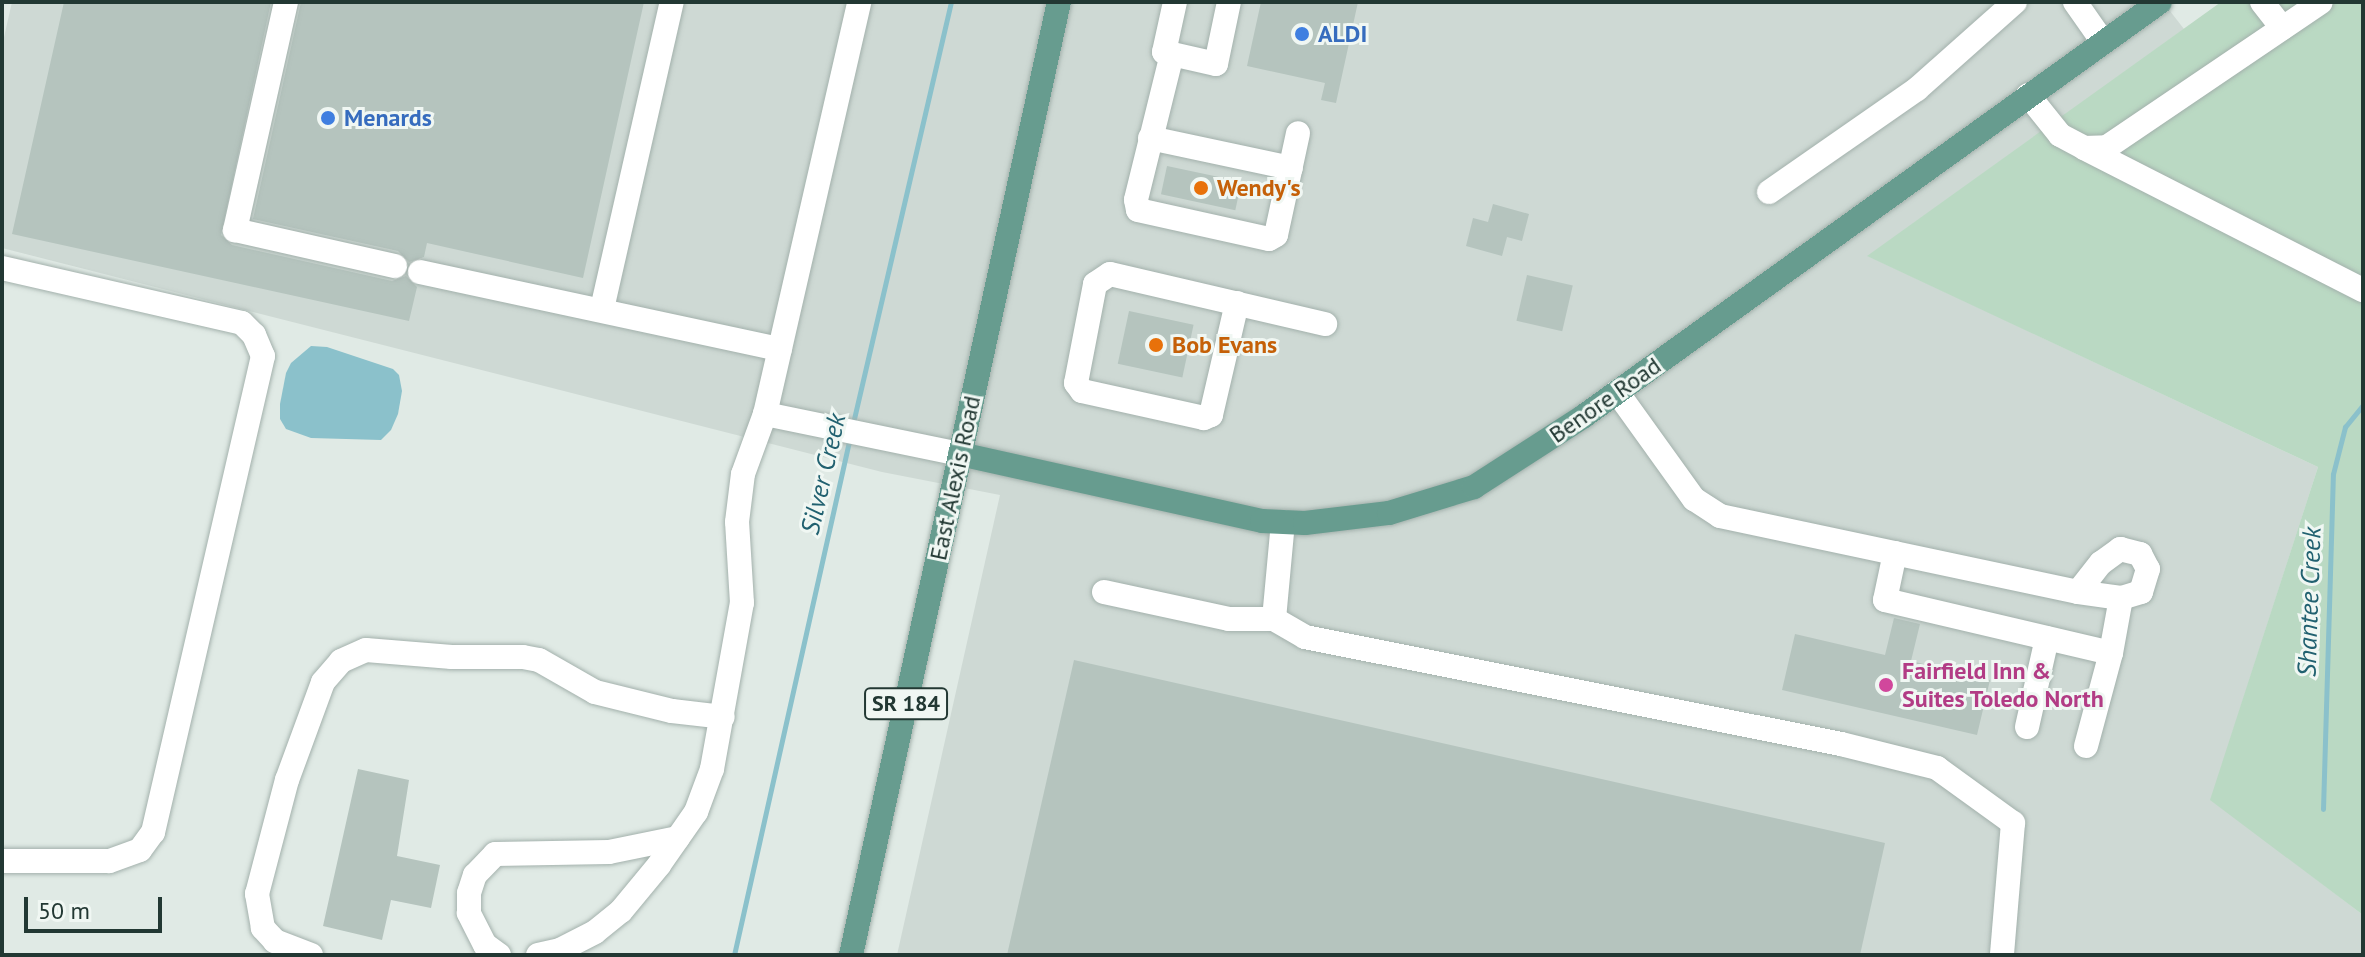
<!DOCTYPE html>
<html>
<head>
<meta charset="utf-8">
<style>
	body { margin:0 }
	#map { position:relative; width:2365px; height:957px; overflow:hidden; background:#e0eae5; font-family:"PT Sans",sans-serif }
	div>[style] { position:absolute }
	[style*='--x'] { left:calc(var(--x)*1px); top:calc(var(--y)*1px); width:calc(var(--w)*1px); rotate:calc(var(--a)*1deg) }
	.built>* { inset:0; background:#ced9d4 }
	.green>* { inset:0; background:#bad9c3 }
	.water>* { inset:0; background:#8bc1cb }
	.stream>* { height:5px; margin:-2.5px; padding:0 2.5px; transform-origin:2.5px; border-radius:2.5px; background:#8bc1cb }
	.building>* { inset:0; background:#b5c4be; transform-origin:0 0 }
	.roads { filter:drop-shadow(0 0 2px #a3b1ac) drop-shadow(0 0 2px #a3b1ac) }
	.minor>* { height:24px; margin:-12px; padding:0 12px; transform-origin:12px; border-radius:12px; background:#fff }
	.major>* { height:24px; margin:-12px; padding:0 12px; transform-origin:12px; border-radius:12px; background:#679c8f }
	.dots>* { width:22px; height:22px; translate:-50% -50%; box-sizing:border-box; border:4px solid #f0f7f3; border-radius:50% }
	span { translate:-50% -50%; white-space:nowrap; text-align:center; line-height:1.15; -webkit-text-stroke:6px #f0f7f3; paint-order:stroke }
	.shield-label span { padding:2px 6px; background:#f0f7f3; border:2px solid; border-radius:6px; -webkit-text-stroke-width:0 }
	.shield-label { font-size:22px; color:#223833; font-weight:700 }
	.shop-label { font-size:24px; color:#366cbe; font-weight:700 }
	.left { translate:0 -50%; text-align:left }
	.food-label { font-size:24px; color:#c56008; font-weight:700 }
	.street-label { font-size:24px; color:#223833 }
	.hotel-label { font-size:24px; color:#b23c85; font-weight:700 }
	.water-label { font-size:26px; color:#216170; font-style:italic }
	.frame { position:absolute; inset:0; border:4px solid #223833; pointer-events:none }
	.scale { position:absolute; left:24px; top:897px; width:138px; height:36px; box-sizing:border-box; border:4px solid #223833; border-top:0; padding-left:10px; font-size:24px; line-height:28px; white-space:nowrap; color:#223833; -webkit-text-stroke:6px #f0f7f3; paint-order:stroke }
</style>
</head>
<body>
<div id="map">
	<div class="built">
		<div style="clip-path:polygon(12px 2px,2163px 2px,2184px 29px,1868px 256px,2318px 467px,2211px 799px,2363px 915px,2363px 955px,897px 955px,1000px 495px,882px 472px,2px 248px,2px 46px)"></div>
	</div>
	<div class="green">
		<div style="clip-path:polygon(2221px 2px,2363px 2px,2363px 915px,2210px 800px,2318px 467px,1867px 256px)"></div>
	</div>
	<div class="water">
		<div style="clip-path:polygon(311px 346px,327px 347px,393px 369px,399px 375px,402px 391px,398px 414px,391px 430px,381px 440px,311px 438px,286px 429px,280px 419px,280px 404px,286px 373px,291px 363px)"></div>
	</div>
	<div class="stream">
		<div style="--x:853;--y:423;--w:432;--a:-76.9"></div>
		<div style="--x:2323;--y:809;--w:335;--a:-88.3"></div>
		<div style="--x:2333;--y:474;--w:49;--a:-75.7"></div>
		<div style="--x:2345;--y:427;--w:28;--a:-51"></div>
		<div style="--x:734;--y:955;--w:531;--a:-77.38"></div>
	</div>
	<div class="building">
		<div style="clip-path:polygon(64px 2px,271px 2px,221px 235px,232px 245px,392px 281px,406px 276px,417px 287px,409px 321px,12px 234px)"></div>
		<div style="clip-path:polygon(301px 2px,644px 2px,583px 278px,427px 243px,424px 257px,409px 262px,398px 251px,253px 219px)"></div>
		<div style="clip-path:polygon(1261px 2px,1358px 2px,1336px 103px,1321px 100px,1325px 83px,1247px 66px)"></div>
		<div style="left:1167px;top:166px;width:76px;height:29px;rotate:12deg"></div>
		<div style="clip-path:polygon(1493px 204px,1529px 214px,1522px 241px,1507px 237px,1502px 256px,1466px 246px,1473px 218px,1488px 222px)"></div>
		<div style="left:1527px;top:275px;width:47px;height:47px;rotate:13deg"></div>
		<div style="left:1129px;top:311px;width:66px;height:54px;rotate:12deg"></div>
		<div style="clip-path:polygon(1894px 618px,1920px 624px,1911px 661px,1990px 680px,1977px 735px,1782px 690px,1795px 634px,1885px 655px)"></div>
		<div style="clip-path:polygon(1074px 660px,1885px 843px,1860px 955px,1007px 955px)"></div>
		<div style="clip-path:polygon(358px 769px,409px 780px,397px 856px,440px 865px,431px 908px,391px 900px,382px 940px,323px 926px)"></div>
	</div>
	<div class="roads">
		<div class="minor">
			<div style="--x:286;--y:2;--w:234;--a:102.6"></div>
			<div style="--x:235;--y:230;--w:164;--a:12.7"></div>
			<div style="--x:1175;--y:2;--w:51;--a:102.4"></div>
			<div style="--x:1164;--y:52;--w:8;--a:14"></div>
			<div style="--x:1172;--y:54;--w:150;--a:103.9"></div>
			<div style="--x:1136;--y:200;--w:10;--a:79"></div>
			<div style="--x:1138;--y:210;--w:134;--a:12.5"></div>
			<div style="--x:1269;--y:239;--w:8;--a:-30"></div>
			<div style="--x:1276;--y:235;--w:104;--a:-77.8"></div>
			<div style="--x:2075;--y:2;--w:49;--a:55"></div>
			<div style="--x:2262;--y:2;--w:33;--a:52"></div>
			<div style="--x:1172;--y:54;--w:45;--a:12.8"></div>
			<div style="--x:1216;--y:64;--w:63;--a:-78.2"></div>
			<div style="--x:2028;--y:95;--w:51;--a:51.3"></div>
			<div style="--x:2060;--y:135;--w:27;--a:28"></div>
			<div style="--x:2084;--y:148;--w:23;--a:-2"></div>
			<div style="--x:2107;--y:147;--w:258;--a:-34.1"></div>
			<div style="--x:1150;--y:138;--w:144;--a:12"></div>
			<div style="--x:2086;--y:149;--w:311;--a:27"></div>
			<div style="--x:1769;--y:192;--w:180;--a:-34.8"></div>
			<div style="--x:1917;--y:89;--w:131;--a:-41.6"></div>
			<div style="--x:2;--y:268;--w:246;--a:12.9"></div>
			<div style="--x:242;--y:323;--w:17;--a:45"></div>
			<div style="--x:254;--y:335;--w:23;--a:67"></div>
			<div style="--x:263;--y:356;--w:489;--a:103"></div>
			<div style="--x:153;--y:832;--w:22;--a:126"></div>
			<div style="--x:140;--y:850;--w:33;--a:160"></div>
			<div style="--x:109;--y:861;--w:107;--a:180"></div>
			<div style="--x:420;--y:272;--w:368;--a:12.1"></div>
			<div style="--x:1237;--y:303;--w:115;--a:103.1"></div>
			<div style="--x:1211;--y:415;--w:8;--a:157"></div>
			<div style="--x:1204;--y:418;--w:125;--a:-167.5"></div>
			<div style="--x:1082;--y:391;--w:10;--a:-127"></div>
			<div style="--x:1076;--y:383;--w:101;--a:-79.1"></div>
			<div style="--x:1095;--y:284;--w:18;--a:-34"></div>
			<div style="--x:1110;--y:274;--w:221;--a:13.1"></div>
			<div style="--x:602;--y:309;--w:315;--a:-77.2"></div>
			<div style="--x:1617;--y:392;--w:132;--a:54.3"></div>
			<div style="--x:1694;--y:499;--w:31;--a:33"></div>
			<div style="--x:1720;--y:516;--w:366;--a:12"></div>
			<div style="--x:2078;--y:592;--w:37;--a:-52"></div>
			<div style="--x:2101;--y:563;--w:24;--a:-36"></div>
			<div style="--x:2120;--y:549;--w:21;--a:14"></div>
			<div style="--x:2140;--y:554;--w:17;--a:62"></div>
			<div style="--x:2148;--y:569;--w:24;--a:107"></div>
			<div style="--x:2141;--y:592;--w:21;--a:163"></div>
			<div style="--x:2121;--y:598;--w:43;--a:-172.1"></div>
			<div style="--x:765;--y:414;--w:199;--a:11.6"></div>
			<div style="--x:1283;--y:522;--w:97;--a:95.3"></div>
			<div style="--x:1274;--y:619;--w:36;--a:30"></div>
			<div style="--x:1305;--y:637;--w:547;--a:11.29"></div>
			<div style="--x:1841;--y:744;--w:99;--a:14"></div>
			<div style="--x:1937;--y:768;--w:94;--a:35.9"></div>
			<div style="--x:2013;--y:823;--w:132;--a:94.8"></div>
			<div style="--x:1895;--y:553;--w:48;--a:102"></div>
			<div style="--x:1885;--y:600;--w:232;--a:13.2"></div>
			<div style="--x:2111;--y:653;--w:56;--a:-79.7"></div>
			<div style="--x:1104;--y:592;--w:128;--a:12.2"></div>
			<div style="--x:1229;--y:619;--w:45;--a:0"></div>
			<div style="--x:2027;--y:727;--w:91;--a:-77.3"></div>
			<div style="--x:2086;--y:746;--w:96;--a:-75"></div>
			<div style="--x:311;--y:955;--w:39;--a:-159"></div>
			<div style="--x:275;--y:941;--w:18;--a:-133"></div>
			<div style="--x:263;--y:928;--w:35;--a:-100"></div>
			<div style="--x:257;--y:894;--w:118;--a:-75.3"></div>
			<div style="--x:287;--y:780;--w:104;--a:-69.8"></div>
			<div style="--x:323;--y:682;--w:28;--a:-49"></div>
			<div style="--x:341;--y:661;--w:27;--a:-24"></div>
			<div style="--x:366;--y:650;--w:86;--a:4.7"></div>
			<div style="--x:452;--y:657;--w:71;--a:0"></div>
			<div style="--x:523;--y:657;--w:16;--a:11"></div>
			<div style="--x:539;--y:660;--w:64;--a:29.7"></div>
			<div style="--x:595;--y:692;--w:79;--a:13.9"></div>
			<div style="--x:672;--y:711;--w:51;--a:6.7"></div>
			<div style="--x:499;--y:955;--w:17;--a:-144"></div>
			<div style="--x:485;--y:945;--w:36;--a:-117"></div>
			<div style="--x:469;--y:913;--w:20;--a:-90"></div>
			<div style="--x:469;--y:893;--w:19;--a:-72"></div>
			<div style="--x:475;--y:875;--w:29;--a:-46"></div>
			<div style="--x:495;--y:854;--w:114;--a:-1"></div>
			<div style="--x:609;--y:852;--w:70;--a:-11.5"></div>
			<div style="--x:538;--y:955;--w:23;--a:-13"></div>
			<div style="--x:560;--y:950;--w:39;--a:-27"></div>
			<div style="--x:595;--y:932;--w:33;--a:-39"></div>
			<div style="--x:621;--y:911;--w:60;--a:-50.4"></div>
			<div style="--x:659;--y:865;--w:65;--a:-55.1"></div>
			<div style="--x:696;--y:812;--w:46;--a:-69.6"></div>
			<div style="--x:712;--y:769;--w:169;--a:-79.8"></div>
			<div style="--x:742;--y:603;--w:81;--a:-93.5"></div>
			<div style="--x:737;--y:522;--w:48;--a:-82.9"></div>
			<div style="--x:743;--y:474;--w:64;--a:-69.9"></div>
			<div style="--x:765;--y:414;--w:423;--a:-77.1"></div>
		</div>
		<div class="major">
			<div style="--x:960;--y:454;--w:309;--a:12.5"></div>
			<div style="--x:1262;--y:521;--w:43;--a:2.7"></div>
			<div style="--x:1305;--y:523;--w:85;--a:-6.8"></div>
			<div style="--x:1389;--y:513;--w:89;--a:-17"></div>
			<div style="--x:1474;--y:487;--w:131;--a:-32.8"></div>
			<div style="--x:1584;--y:416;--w:709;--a:-35.71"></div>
			<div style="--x:851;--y:955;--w:975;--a:-77.69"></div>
		</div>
	</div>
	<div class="dots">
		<div style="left:1302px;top:34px;background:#3f7fe0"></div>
		<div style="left:328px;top:118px;background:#3f7fe0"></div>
		<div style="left:1201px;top:188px;background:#e8710a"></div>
		<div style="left:1156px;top:345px;background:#e8710a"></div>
		<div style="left:1886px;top:685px;background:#d1479c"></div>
	</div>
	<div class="shield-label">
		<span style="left:906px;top:704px">SR 184</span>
	</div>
	<div class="shop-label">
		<span class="left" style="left:1318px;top:34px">ALDI</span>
		<span class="left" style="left:344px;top:118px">Menards</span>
	</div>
	<div class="food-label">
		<span class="left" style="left:1217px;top:188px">Wendy's</span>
		<span class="left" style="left:1172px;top:345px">Bob Evans</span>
	</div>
	<div class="street-label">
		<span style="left:1605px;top:400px;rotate:-35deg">Benore Road</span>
		<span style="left:955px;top:478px;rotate:-78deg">East Alexis Road</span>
	</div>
	<div class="hotel-label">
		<span class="left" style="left:1902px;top:685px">Fairfield Inn &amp;<br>Suites Toledo North</span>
	</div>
	<div class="water-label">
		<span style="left:823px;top:474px;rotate:-77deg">Silver Creek</span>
		<span style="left:2309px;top:602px;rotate:-88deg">Shantee Creek</span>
	</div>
	<div class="frame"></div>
	<div class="scale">50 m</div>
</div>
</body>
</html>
